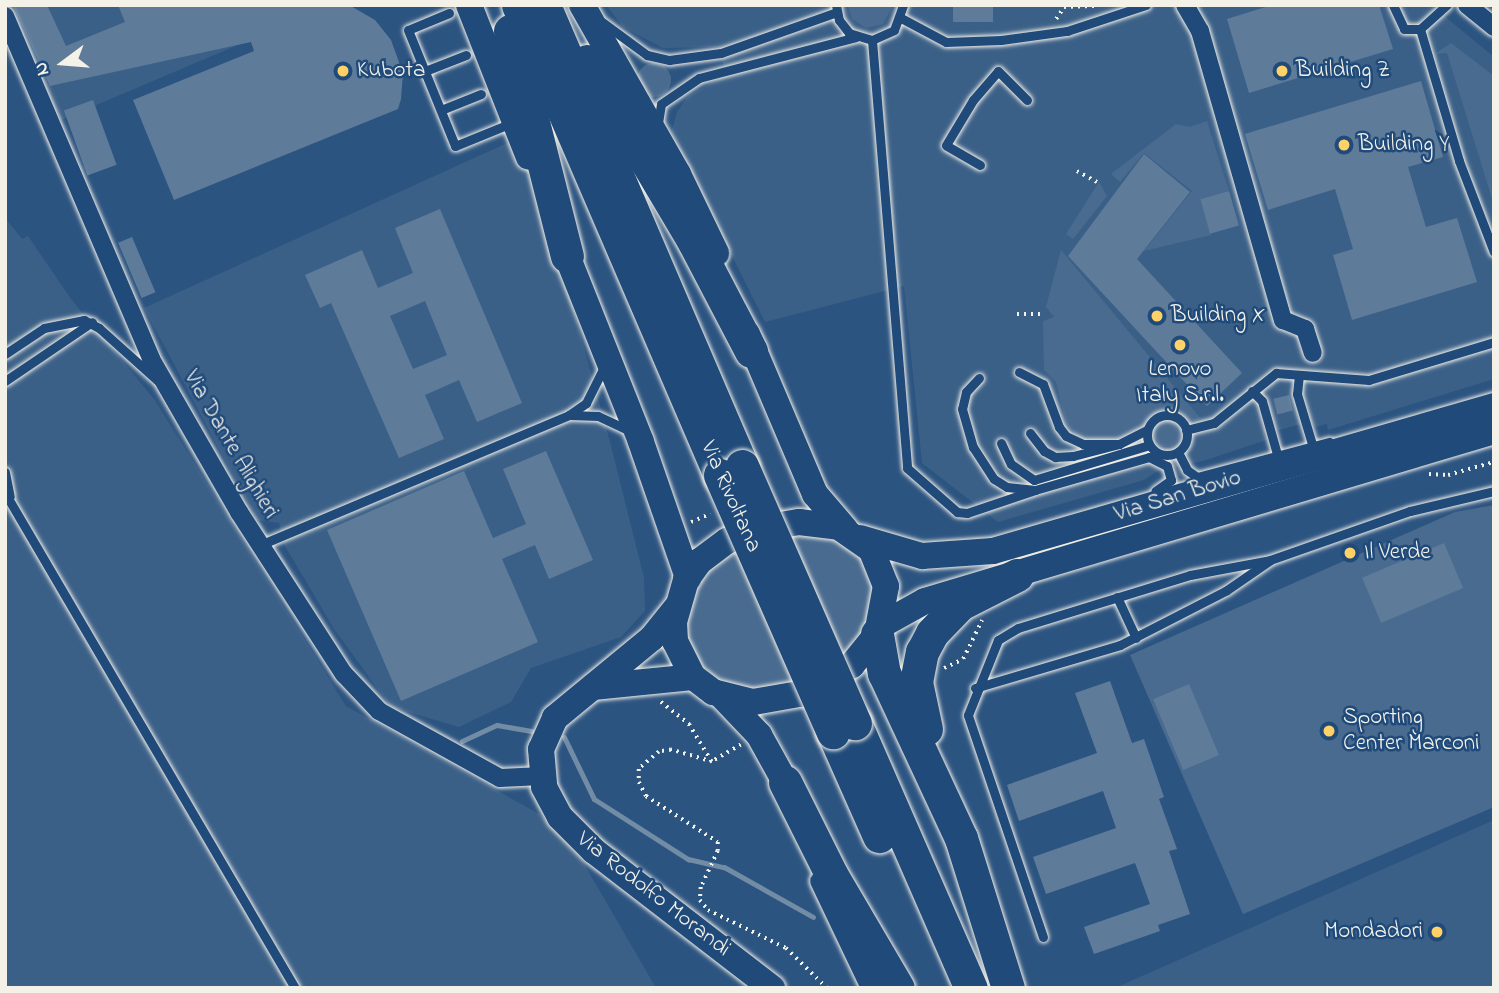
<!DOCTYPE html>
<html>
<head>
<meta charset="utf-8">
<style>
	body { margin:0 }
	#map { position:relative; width:1499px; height:993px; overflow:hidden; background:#2c5481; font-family:"Indie Flower",sans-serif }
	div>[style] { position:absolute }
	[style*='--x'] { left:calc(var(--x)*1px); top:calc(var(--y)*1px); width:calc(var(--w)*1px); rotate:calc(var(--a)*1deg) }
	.built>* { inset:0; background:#3b6088 }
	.green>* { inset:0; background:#496b90 }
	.round { border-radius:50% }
	.stream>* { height:5px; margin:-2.5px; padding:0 2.5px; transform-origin:2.5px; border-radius:2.5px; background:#738ca6 }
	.building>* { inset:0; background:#5e7b9a; transform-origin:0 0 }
	.path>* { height:3.5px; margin-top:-1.75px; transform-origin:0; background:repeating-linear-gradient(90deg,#f4f1e8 0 2px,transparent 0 7px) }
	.roads { filter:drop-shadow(0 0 2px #f4f1e8) drop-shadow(0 0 2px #f4f1e8) }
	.lane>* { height:9px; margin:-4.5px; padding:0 4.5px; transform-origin:4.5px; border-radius:4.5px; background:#1f4a7a }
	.lane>.ring { margin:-4.5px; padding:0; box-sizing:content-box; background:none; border:9px solid #1f4a7a; border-radius:50% }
	.street>* { height:18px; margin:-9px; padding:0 9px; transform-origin:9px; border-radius:9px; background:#1f4a7a }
	.secondary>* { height:26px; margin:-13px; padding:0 13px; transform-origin:13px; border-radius:13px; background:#1f4a7a }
	.highway>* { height:33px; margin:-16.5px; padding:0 16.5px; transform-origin:16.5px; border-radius:16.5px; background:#1f4a7a }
	.bridges { filter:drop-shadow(0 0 2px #f4f1e8) drop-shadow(0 0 2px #f4f1e8) }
	.highway-bridge>* { height:33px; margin:-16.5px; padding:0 16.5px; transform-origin:16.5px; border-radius:16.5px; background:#1f4a7a }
	.dots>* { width:19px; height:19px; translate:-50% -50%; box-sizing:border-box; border:4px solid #1f4a7a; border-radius:50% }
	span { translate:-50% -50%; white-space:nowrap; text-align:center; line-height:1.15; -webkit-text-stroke:5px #1f4a7a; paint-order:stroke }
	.poi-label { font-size:23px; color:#f4f1e8 }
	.left { translate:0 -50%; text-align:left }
	.right { translate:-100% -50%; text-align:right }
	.street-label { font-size:23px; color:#f4f1e8 }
	.frame { position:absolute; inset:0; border:7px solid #f4f1e8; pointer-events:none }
	.north { position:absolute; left:28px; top:28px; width:70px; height:70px; -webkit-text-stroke:5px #1f4a7a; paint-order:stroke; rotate:254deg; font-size:19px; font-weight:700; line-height:28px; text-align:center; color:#f4f1e8 }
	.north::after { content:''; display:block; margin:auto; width:24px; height:32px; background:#f4f1e8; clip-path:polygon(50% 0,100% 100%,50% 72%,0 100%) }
</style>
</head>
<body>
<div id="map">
	<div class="built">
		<div style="clip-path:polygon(5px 5px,332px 5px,61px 120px,16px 44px,5px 48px)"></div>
		<div style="clip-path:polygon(606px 5px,1431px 5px,1494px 57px,1494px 379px,1328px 430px,1327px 424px,1315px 427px,1312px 421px,1264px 434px,1266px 440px,1203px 461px,1159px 470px,1144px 480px,998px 522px,922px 463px,904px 286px,765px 322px,671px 133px,677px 112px,688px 96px,726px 75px,719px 47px,663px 48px,623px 27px)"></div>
		<div style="clip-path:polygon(525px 135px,610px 442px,644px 578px,645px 611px,621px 637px,531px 668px,511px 702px,459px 727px,391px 707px,334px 629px,285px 546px,279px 523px,257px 520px,144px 308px)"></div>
		<div style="clip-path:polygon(5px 218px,22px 239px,28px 236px,71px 299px,154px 399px,346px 706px,539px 814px,580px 857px,656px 988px,5px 988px)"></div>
		<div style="clip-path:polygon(1494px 820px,1494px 988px,1115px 988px)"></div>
	</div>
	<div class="green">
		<div style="clip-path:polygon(848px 5px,891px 5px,891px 9px,883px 24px,866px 28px,852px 19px)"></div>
		<div style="clip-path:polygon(1451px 43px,1494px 76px,1494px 205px,1447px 53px,1435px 54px)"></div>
		<div class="round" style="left:637px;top:63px;width:34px;height:34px"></div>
		<div style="clip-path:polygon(1207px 121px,1229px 191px,1200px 200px,1211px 235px,1144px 251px,1192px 191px,1144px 153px,1120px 182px,1111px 174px,1176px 124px,1190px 127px)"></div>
		<div style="clip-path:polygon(1099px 182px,1107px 196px,1073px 239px,1066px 234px)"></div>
		<div style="clip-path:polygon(1061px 250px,1201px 419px,1174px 423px,1180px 437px,1173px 446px,1161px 446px,1153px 434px,1120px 442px,1081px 440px,1066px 423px,1056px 382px,1044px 370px,1043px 321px,1054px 317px,1046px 307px)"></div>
		<div style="clip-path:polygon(1494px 505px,1494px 807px,1243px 914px,1130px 655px,1455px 512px)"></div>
		<div style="clip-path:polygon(800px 535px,834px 540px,861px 556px,873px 581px,872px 608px,862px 634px,838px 659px,795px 682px,753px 689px,719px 680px,698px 662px,688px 638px,687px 623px,697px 587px,710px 570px,733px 553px,761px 542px)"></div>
	</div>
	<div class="stream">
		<div style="--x:564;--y:737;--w:69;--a:64.2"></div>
		<div style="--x:594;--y:799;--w:112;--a:32.6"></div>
		<div style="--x:688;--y:859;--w:37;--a:13"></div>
		<div style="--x:724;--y:867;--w:102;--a:29.3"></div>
		<div style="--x:462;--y:741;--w:38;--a:-25"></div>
		<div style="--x:497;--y:725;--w:35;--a:10"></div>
	</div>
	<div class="building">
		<div style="clip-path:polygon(13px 5px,47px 5px,66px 46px,125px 22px,118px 5px,349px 5px,375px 20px,391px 40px,403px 73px,401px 99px,398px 109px,174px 200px,133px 100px,254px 51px,251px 42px,50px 86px)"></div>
		<div style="left:953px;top:5px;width:40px;height:17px"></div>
		<div style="clip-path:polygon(1272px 5px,1379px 5px,1393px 49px,1249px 93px,1227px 19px)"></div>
		<div style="clip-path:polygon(1421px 81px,1443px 157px,1408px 167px,1426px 227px,1457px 218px,1477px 282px,1352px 320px,1333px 255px,1353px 249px,1335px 189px,1268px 210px,1245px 134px)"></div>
		<div style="left:93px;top:100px;width:69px;height:31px;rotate:70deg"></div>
		<div style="clip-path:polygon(1144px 154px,1190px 192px,1137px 259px,1242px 373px,1207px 406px,1068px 256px)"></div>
		<div style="left:1229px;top:191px;width:36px;height:30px;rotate:74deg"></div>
		<div style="clip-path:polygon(evenodd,440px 209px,522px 403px,477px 422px,459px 380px,425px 395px,444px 439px,399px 458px,331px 303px,320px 308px,305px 275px,362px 250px,378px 288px,413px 273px,395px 228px,440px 209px,425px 301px,447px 355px,413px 369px,390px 316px,425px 301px)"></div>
		<div style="left:132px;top:237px;width:60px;height:15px;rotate:67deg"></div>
		<div style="left:1289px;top:395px;width:16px;height:16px;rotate:76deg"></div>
		<div style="clip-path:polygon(546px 451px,593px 560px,549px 579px,535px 545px,502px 559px,538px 642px,401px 701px,327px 530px,464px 471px,493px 538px,526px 524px,503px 469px)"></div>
		<div style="left:1444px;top:543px;width:49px;height:89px;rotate:67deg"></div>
		<div style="clip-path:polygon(1110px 681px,1132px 743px,1144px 739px,1164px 797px,1159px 799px,1177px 849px,1169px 851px,1190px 914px,1158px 925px,1160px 931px,1094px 954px,1084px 927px,1150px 904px,1135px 863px,1046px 894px,1033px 857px,1116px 828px,1103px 791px,1019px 821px,1007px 785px,1097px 753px,1075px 693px)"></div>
		<div style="left:1189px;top:684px;width:77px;height:39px;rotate:67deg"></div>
	</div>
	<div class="path">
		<div style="--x:1056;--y:19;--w:14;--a:-56"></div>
		<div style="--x:1064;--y:7;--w:34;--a:-2"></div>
		<div style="--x:1077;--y:171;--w:23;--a:29"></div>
		<div style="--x:1017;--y:314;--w:25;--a:0"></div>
		<div style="--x:1429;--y:474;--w:19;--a:3"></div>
		<div style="--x:1448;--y:475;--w:48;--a:-15.8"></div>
		<div style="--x:691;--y:522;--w:21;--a:-23"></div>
		<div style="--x:944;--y:668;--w:21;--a:-25"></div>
		<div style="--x:963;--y:659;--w:43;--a:-64"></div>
		<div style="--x:661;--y:702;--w:36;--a:38"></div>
		<div style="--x:689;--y:724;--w:44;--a:58.8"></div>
		<div style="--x:741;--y:745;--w:34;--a:150"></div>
		<div style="--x:712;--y:762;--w:43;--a:-163.7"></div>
		<div style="--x:671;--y:750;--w:12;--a:171"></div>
		<div style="--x:659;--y:752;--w:26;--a:140"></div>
		<div style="--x:639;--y:769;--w:13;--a:90"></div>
		<div style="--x:639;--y:782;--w:16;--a:63"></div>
		<div style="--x:646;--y:796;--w:85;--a:32.6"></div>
		<div style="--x:718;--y:842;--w:9;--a:90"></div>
		<div style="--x:718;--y:851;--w:40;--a:115"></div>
		<div style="--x:701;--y:887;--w:13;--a:94"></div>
		<div style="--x:700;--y:900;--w:13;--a:51"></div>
		<div style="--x:708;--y:910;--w:87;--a:26"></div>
		<div style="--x:786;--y:948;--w:57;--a:44.3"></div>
	</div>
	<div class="roads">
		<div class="lane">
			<div style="--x:836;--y:5;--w:15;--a:79"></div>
			<div style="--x:839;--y:20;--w:16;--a:52"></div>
			<div style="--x:849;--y:33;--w:24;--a:17"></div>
			<div style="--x:872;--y:40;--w:24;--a:-24"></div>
			<div style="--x:894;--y:30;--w:27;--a:-70"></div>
			<div style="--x:1393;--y:5;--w:26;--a:65"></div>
			<div style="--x:1404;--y:29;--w:16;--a:0"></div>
			<div style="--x:1420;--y:29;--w:36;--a:-42"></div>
			<div style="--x:449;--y:13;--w:44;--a:157.5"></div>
			<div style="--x:408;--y:30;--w:125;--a:67.9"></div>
			<div style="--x:455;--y:146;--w:64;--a:-22.1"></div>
			<div style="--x:901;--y:18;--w:51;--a:28.1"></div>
			<div style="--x:946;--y:42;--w:55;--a:-2.1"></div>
			<div style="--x:1001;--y:40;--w:67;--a:-7.8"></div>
			<div style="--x:1067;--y:31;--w:83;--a:-18.2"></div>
			<div style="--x:602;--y:22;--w:56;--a:36.3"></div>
			<div style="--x:647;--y:55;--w:23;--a:13"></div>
			<div style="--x:669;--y:60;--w:52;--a:-7.7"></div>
			<div style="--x:721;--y:53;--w:123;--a:-19.5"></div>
			<div style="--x:1420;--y:29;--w:138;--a:73.5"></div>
			<div style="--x:1459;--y:161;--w:97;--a:69"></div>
			<div style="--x:872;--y:40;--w:429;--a:85.3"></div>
			<div style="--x:907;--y:468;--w:67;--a:41.3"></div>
			<div style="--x:957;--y:512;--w:10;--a:6"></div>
			<div style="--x:967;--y:513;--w:72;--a:-18.7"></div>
			<div style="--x:425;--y:71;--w:44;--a:-21.3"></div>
			<div style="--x:441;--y:110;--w:43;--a:-21.8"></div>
			<div style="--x:658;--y:123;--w:19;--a:-81"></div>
			<div style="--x:661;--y:104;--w:46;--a:-34.4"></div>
			<div style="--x:699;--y:78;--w:162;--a:-14.6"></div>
			<div style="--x:980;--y:165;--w:39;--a:-150"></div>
			<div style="--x:946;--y:145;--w:52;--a:-59"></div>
			<div style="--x:973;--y:100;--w:38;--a:-49"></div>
			<div style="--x:998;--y:71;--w:41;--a:45"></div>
			<div style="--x:5;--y:354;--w:47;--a:-33.7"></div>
			<div style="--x:44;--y:328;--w:41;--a:-11.3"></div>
			<div style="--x:84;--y:320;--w:17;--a:28"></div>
			<div style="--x:99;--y:328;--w:78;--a:41.9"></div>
			<div style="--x:1019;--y:372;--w:27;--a:27"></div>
			<div style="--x:1043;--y:384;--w:46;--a:69.6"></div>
			<div style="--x:1059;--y:427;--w:11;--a:52"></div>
			<div style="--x:1066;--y:436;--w:19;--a:25"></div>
			<div style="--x:1083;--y:444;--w:36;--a:0"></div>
			<div style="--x:1299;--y:375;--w:19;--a:96"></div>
			<div style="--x:1297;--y:394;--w:52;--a:73.3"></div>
			<div style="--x:979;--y:378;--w:19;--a:133"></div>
			<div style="--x:966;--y:392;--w:17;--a:103"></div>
			<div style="--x:962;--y:409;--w:40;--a:74"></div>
			<div style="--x:973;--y:447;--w:38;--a:57"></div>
			<div style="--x:994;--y:479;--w:15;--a:32"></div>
			<div style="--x:1007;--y:487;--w:28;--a:6"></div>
			<div style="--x:1035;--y:490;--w:119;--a:-16.1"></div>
			<div style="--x:1149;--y:457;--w:20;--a:27"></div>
			<div style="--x:1167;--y:466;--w:15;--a:74"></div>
			<div style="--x:1171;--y:480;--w:19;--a:145"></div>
			<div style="--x:5;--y:381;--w:105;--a:-34.1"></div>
			<div style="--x:1252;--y:391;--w:14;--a:45"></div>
			<div style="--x:1262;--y:401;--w:55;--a:74.2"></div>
			<div class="ring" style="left:1147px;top:415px;width:31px;height:31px"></div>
			<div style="--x:569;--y:415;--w:29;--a:2"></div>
			<div style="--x:598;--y:416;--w:31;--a:25"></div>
			<div style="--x:1186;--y:430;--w:29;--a:-14"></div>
			<div style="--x:1214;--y:423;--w:80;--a:-38.9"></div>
			<div style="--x:1276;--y:373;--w:93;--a:4.3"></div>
			<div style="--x:1369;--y:380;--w:131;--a:-16.9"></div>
			<div style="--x:1030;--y:433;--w:23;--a:52"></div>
			<div style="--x:1044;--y:451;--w:13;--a:29"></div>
			<div style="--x:1055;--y:457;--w:18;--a:-3"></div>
			<div style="--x:1073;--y:456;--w:48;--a:-14.6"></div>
			<div style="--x:1119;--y:444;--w:31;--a:-27"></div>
			<div style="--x:1001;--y:443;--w:23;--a:65"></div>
			<div style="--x:1011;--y:464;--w:28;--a:35"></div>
			<div style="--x:1034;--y:480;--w:120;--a:-16.9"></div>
			<div style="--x:1178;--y:452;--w:20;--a:63"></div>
			<div style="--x:1187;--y:470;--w:12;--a:35"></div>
			<div style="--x:1197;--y:477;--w:137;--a:-14.9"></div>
			<div style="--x:5;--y:472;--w:25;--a:79"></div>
			<div style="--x:5;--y:493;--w:574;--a:59.64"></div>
			<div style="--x:260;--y:545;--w:335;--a:-22.8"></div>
			<div style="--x:569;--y:415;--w:21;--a:-35"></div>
			<div style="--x:586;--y:403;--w:40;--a:-63.4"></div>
			<div style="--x:1117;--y:597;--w:45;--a:65.1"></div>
			<div style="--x:975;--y:688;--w:151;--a:-16.5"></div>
			<div style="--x:1120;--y:645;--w:120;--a:-27.2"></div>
			<div style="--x:1227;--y:590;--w:51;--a:-34.6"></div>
			<div style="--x:1043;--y:937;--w:234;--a:-108.7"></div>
			<div style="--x:968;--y:715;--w:81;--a:-68.2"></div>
			<div style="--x:998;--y:640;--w:23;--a:-31"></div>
			<div style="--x:1018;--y:628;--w:180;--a:-17.1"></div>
			<div style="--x:1190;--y:575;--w:81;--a:-10.6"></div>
			<div style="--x:1270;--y:560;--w:148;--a:-19.3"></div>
			<div style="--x:1410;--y:511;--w:86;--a:-13.4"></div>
		</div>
		<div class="street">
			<div style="--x:1185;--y:5;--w:30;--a:60"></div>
			<div style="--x:1200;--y:31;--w:301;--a:74"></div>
			<div style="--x:1283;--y:320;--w:24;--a:22"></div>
			<div style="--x:1305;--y:329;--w:25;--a:72"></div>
			<div style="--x:1467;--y:5;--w:35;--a:39"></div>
			<div style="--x:5;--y:16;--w:373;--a:66.9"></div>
			<div style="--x:151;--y:359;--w:177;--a:60.1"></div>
			<div style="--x:239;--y:512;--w:193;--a:57.1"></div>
			<div style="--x:344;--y:674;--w:51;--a:46.6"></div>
			<div style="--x:379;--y:711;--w:138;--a:29"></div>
			<div style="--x:500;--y:778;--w:42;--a:-2.7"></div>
			<div style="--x:819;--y:881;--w:119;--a:64.5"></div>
		</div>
		<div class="secondary">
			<div style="--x:469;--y:5;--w:163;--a:68.5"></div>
			<div style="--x:582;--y:5;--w:194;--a:60.4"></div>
			<div style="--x:678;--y:174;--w:88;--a:64.3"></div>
			<div style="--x:560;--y:238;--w:219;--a:68.3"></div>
			<div style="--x:641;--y:442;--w:144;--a:70.9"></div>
			<div style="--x:747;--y:334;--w:174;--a:67"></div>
			<div style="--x:815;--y:494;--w:46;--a:49.4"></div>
			<div style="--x:799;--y:522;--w:40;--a:7.1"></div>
			<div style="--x:839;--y:527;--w:39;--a:35"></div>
			<div style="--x:871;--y:549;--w:40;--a:68"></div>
			<div style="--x:886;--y:586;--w:49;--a:100.6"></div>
			<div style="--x:877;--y:634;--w:40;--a:129"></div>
			<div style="--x:852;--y:665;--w:60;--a:151.3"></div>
			<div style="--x:799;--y:694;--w:47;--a:170.1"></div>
			<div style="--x:753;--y:702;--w:41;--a:-166"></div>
			<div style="--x:713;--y:692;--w:25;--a:-143"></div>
			<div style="--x:693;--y:677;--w:40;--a:-116.6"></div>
			<div style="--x:675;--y:641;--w:19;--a:-93"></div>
			<div style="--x:674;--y:622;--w:44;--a:-74.1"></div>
			<div style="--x:686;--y:580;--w:24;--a:-54"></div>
			<div style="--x:700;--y:561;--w:34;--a:-37"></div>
			<div style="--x:727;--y:541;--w:32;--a:-22"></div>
			<div style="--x:757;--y:529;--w:43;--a:-9.5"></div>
			<div style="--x:860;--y:538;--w:65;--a:16.2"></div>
			<div style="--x:922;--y:556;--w:71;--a:-4"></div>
			<div style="--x:993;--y:551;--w:522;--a:-16.14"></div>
			<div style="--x:677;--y:607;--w:40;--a:129"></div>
			<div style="--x:652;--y:638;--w:126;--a:140.5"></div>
			<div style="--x:555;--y:718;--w:34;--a:114"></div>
			<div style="--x:541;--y:749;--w:38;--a:85"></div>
			<div style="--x:544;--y:787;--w:34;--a:62"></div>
			<div style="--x:560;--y:817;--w:48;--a:45"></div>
			<div style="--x:594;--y:851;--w:225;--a:37.6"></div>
			<div style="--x:880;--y:626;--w:51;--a:-29.1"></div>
			<div style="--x:925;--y:601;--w:594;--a:-16.63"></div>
			<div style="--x:593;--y:687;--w:100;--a:-5.7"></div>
			<div style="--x:722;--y:696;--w:54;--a:46.5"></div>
			<div style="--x:759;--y:735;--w:54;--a:61"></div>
		</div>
		<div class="highway">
			<div style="--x:518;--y:5;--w:512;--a:66.74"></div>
			<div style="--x:544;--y:5;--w:502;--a:66.76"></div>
			<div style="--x:510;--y:31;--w:232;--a:75.8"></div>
			<div style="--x:587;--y:61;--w:210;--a:59.4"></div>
			<div style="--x:694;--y:242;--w:123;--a:62.4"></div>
			<div style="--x:877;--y:634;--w:40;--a:80"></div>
			<div style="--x:884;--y:673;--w:182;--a:65"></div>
			<div style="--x:961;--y:838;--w:157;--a:72.6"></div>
			<div style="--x:855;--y:723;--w:289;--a:66.4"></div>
			<div style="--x:926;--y:729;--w:48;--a:-102"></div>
			<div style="--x:916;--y:682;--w:31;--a:-79"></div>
			<div style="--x:922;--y:652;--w:21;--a:-62"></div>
			<div style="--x:932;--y:633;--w:40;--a:-46"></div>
			<div style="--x:960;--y:604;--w:64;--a:-27"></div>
			<div style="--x:833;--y:732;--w:114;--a:66.1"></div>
			<div style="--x:785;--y:782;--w:103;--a:63.4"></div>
			<div style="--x:831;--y:874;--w:132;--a:59.6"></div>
		</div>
	</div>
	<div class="bridges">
		<div class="highway-bridge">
			<div style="--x:742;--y:466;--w:281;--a:66.3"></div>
			<div style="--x:720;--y:475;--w:281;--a:66.3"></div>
		</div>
	</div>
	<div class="dots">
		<div style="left:343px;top:71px;background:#ffd166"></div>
		<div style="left:1282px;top:71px;background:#ffd166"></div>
		<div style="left:1344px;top:145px;background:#ffd166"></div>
		<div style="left:1157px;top:316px;background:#ffd166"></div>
		<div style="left:1180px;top:345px;background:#ffd166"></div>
		<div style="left:1350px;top:553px;background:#ffd166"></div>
		<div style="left:1329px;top:731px;background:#ffd166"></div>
		<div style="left:1437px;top:932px;background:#ffd166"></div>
	</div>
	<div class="poi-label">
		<span class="left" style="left:357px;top:71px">Kubota</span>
		<span class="left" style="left:1296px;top:71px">Building Z</span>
		<span class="left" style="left:1358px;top:145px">Building Y</span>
		<span class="left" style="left:1171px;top:316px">Building X</span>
		<span style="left:1180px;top:383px">Lenovo<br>Italy S.r.l.</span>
		<span class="left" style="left:1364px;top:553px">Il Verde</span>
		<span class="left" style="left:1343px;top:731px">Sporting<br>Center Marconi</span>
		<span class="right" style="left:1423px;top:932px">Mondadori</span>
	</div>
	<div class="street-label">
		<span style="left:230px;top:445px;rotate:60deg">Via Dante Alighieri</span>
		<span style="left:730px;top:497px;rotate:66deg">Via Rivoltana</span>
		<span style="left:1178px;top:497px;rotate:-17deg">Via San Bovio</span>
		<span style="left:653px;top:895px;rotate:38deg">Via Rodolfo Morandi</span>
	</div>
	<div class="frame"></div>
	<div class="north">N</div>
</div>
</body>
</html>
